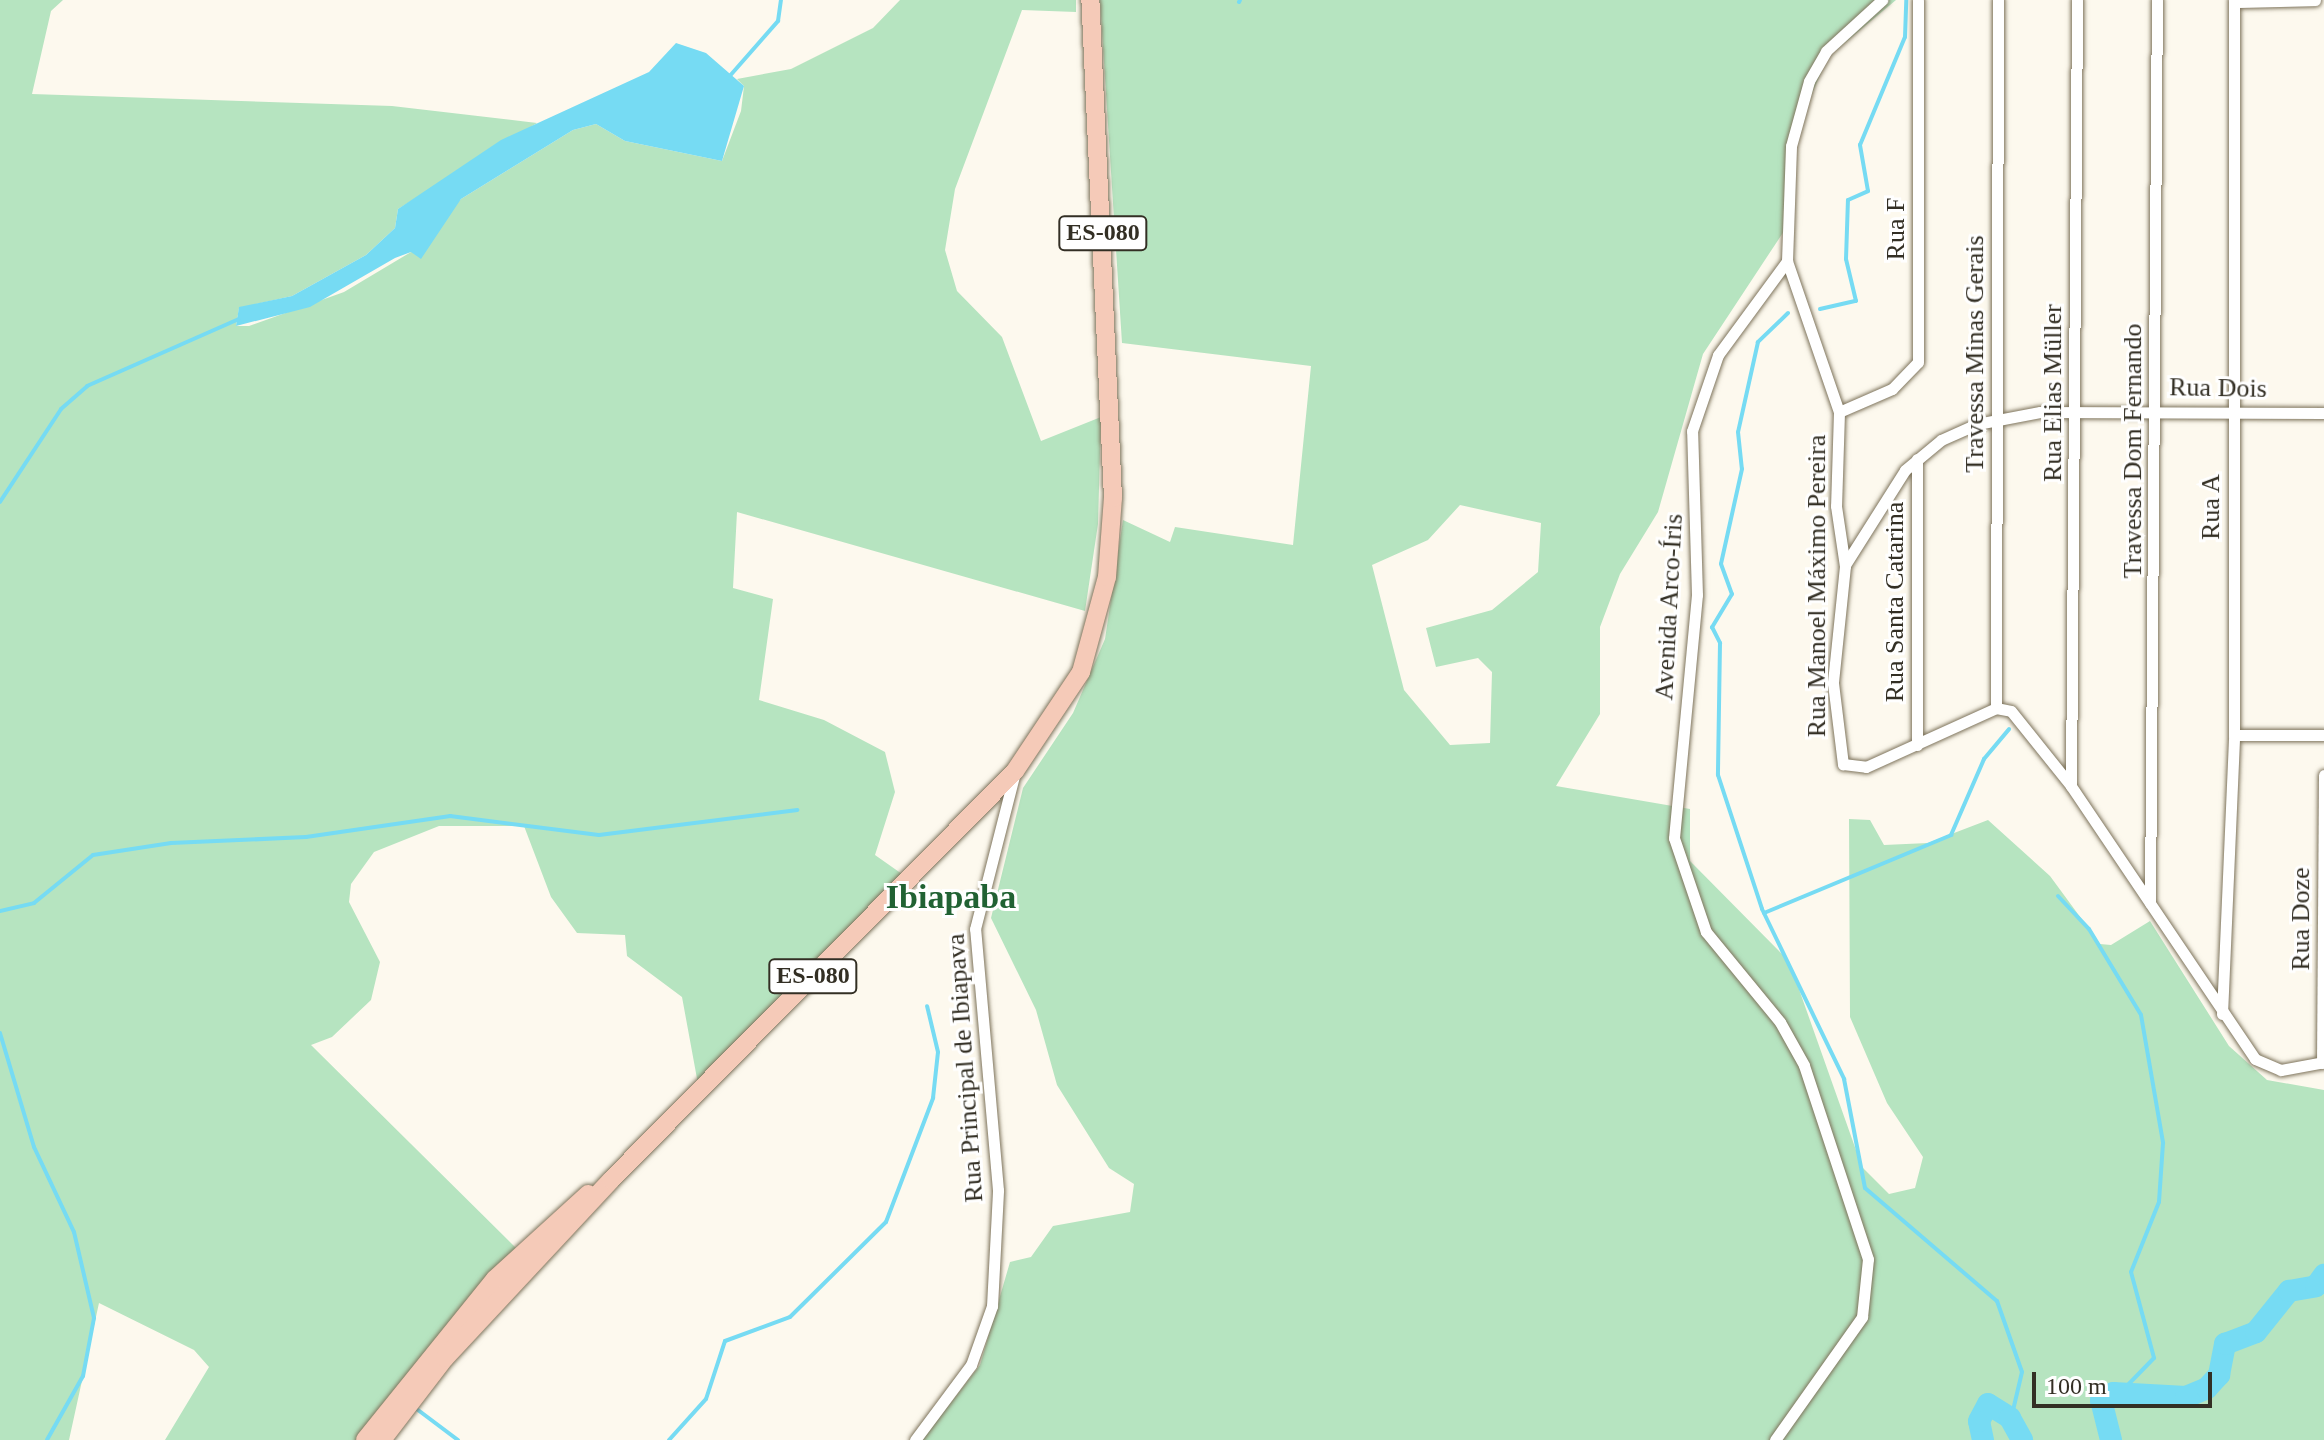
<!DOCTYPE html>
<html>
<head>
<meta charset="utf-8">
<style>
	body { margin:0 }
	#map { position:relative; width:2324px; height:1440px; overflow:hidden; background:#fdf9ee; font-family:Georgia,serif }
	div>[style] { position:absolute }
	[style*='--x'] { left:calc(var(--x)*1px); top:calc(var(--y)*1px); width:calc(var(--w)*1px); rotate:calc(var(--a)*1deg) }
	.green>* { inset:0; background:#b6e4c0 }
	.water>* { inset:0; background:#76dbf3 }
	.stream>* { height:4px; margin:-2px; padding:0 2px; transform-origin:2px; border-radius:2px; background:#76dbf3 }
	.river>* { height:22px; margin:-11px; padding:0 11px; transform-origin:11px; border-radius:11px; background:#76dbf3 }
	.roads { filter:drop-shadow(0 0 2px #7e745c) drop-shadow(0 0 2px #7e745c) }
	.street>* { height:11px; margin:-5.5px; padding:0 5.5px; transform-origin:5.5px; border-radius:5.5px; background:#fff }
	.primary>* { height:18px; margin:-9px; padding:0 9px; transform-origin:9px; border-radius:9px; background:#f5cab8 }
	span { translate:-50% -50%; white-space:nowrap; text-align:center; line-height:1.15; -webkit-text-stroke:6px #fff; paint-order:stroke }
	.shield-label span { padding:2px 6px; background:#fff; border:2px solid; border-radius:6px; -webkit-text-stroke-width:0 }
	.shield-label { font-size:24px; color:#332f24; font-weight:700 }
	.street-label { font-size:26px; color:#332f24 }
	.district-label { font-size:34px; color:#216233; font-weight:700 }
	.scale { position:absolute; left:2032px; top:1372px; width:180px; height:36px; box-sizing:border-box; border:4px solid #332f24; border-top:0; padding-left:10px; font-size:24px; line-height:28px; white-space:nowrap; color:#332f24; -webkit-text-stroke:6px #fff; paint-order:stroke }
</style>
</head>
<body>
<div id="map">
	<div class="green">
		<div style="clip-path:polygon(0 0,63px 0,51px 11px,32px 94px,392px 106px,537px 123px,398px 209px,395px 228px,366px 255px,292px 296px,239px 308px,236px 326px,249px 326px,344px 292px,411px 252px,461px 199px,573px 130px,596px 124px,625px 141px,722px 161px,741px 111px,744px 86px,737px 79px,791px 69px,873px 28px,900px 0,1076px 0,1076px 12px,1022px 10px,955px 189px,945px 250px,957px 291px,1002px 337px,1041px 441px,1101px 417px,1098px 524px,1085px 611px,737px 512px,733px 588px,773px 599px,759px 700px,824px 720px,885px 752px,895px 792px,875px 855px,902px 874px,698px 1084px,682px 997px,627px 956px,625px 935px,577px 933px,551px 897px,524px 826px,439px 826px,374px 852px,351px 884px,349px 902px,380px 962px,371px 1000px,332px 1037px,311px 1045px,520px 1252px,357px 1440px,165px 1440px,209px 1367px,194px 1350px,99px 1303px,69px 1440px,0 1440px)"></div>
		<div style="clip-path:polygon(evenodd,1100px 0,1896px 0,1828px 57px,1794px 135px,1788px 225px,1703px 354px,1658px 512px,1620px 574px,1600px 627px,1600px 714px,1556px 786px,1690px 809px,1690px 861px,1789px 961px,1862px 1167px,1889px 1194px,1915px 1188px,1923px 1157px,1887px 1103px,1850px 1017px,1849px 819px,1870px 820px,1884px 845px,1928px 843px,1988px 820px,2050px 876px,2100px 944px,2111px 945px,2150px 921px,2229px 1046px,2267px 1080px,2324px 1090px,2324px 1440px,922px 1440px,980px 1365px,1010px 1262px,1031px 1257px,1053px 1226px,1130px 1212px,1134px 1184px,1109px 1168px,1057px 1085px,1036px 1010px,991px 918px,1023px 788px,1073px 713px,1105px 639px,1123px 520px,1170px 542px,1175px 527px,1293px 545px,1311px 366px,1122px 343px,1100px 0,1460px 505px,1541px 523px,1538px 572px,1492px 610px,1426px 628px,1436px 667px,1478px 658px,1492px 672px,1490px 743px,1450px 745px,1404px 690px,1372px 565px,1428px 540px,1460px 505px)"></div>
	</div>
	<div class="water">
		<div style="clip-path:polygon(676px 43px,706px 53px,744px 86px,722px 161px,625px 141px,596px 124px,573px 130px,461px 199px,421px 259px,411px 252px,395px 258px,310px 307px,236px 326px,239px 307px,292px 296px,366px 255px,395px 228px,398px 209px,501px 140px,649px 72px)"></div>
	</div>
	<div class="stream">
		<div style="--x:1239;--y:2;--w:2;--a:-63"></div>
		<div style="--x:728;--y:78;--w:76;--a:-48.7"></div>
		<div style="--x:778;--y:21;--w:21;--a:-82"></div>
		<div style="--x:1820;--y:309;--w:37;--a:-13"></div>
		<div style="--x:1856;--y:301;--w:43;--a:-103.4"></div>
		<div style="--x:1846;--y:259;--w:59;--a:-88.1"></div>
		<div style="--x:1848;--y:200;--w:22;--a:-24"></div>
		<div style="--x:1868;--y:191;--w:47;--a:-99.9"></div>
		<div style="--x:1860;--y:145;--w:117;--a:-67.4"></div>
		<div style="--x:1905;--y:37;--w:37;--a:-88"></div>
		<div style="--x:1788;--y:313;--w:42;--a:136"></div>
		<div style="--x:1758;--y:342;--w:92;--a:102.5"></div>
		<div style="--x:1738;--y:432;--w:37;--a:84"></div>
		<div style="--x:1742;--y:469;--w:97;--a:102.5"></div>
		<div style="--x:1721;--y:564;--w:32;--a:70"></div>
		<div style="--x:1732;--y:594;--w:39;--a:121"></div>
		<div style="--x:1712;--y:627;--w:18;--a:63"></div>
		<div style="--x:1720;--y:643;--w:132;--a:90.9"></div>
		<div style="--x:1718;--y:775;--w:141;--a:71.8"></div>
		<div style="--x:1762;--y:909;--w:189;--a:64.2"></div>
		<div style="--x:1844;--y:1079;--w:111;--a:79.1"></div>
		<div style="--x:1865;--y:1188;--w:174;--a:40.6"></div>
		<div style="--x:1997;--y:1301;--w:75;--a:70.6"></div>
		<div style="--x:2022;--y:1372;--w:48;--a:103.2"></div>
		<div style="--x:0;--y:502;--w:111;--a:-56.7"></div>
		<div style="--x:61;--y:409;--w:35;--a:-41"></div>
		<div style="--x:87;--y:386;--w:166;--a:-23.8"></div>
		<div style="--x:2058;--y:896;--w:45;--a:46.8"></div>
		<div style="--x:2089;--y:929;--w:100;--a:58.8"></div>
		<div style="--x:2141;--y:1015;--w:130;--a:80.2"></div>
		<div style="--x:2163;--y:1143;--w:59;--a:93.9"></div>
		<div style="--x:2159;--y:1202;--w:75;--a:111.8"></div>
		<div style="--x:2131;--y:1272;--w:89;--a:75"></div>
		<div style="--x:2154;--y:1358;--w:49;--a:134.2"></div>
		<div style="--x:0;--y:911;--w:35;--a:-13"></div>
		<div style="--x:34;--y:903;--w:76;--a:-39.1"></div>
		<div style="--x:93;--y:855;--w:79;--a:-8.7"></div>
		<div style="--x:171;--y:843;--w:135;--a:-2.5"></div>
		<div style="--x:306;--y:837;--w:146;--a:-8.3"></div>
		<div style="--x:450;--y:816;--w:150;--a:7.3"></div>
		<div style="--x:599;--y:835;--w:200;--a:-7.2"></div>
		<div style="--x:1764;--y:913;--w:203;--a:-22.6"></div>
		<div style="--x:1951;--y:835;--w:83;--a:-66.5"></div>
		<div style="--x:1984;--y:759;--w:39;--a:-50"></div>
		<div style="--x:0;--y:1033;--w:119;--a:73.4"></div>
		<div style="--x:34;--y:1147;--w:94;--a:64.8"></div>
		<div style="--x:74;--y:1232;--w:88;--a:76.9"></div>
		<div style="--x:94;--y:1318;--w:59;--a:100.7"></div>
		<div style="--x:83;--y:1376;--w:73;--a:119.4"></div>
		<div style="--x:418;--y:1410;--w:50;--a:36.9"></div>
		<div style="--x:669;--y:1440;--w:55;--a:-47.9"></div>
		<div style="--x:706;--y:1399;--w:61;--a:-71.9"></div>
		<div style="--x:725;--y:1341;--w:69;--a:-20.3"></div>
		<div style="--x:790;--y:1317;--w:135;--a:-44.7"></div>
		<div style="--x:886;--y:1222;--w:133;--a:-69.2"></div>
		<div style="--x:933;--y:1098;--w:46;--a:-83.8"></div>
		<div style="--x:938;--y:1052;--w:47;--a:-103.4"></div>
	</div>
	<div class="river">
		<div style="--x:1983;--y:1440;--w:19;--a:-102"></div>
		<div style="--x:1979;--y:1421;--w:19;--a:-62"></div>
		<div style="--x:1988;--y:1404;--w:26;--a:32"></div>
		<div style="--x:2010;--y:1418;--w:25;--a:61"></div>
		<div style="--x:2111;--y:1440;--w:41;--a:-104"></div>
		<div style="--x:2101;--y:1400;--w:14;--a:-30"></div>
		<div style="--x:2113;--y:1393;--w:73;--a:3.1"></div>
		<div style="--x:2186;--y:1397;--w:23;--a:-23"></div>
		<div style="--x:2207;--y:1388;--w:18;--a:-47"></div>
		<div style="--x:2219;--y:1375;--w:32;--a:-79"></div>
		<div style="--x:2225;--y:1344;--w:33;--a:-21"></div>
		<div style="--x:2256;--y:1332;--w:53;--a:-51.2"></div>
		<div style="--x:2289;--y:1291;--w:27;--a:-10"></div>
		<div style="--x:2316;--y:1286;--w:14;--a:-54"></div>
	</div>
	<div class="roads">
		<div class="street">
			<div style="--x:2234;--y:2;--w:81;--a:-1.4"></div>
			<div style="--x:1787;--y:261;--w:160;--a:71"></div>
			<div style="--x:1839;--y:412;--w:94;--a:91.8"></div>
			<div style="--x:1836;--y:506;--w:61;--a:81.5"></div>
			<div style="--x:1845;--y:566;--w:118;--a:95.9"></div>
			<div style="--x:1833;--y:683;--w:82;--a:83"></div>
			<div style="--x:1843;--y:764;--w:23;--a:7"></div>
			<div style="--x:1866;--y:767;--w:143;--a:-24.4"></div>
			<div style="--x:1996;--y:708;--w:15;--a:11"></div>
			<div style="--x:2011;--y:711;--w:96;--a:51.3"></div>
			<div style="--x:2071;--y:786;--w:329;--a:56"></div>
			<div style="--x:2255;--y:1059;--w:28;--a:23"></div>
			<div style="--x:2281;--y:1070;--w:44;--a:-10.5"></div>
			<div style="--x:1839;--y:412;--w:58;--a:-23.5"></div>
			<div style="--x:1892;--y:389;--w:37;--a:-46"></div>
			<div style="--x:1918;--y:362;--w:362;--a:-90"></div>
			<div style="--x:1845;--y:565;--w:112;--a:-57.7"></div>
			<div style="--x:1905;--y:470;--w:47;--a:-39.8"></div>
			<div style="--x:1941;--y:440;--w:39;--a:-24"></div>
			<div style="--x:1977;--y:424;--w:64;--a:-10.8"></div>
			<div style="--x:2040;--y:412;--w:284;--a:0.2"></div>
			<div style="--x:1996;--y:708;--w:708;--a:-89.84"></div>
			<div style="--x:2234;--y:735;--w:90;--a:0"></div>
			<div style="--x:1917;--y:745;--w:286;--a:-90"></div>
			<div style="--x:2071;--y:786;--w:786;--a:-89.56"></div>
			<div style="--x:2150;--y:903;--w:903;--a:-89.56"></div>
			<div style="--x:2222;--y:1014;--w:279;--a:-87.5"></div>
			<div style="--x:2234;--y:735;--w:735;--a:-90"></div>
			<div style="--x:2322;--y:1063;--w:288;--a:-89.6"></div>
			<div style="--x:915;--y:1440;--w:94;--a:-53.3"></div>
			<div style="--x:971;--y:1365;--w:63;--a:-70.4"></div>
			<div style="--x:992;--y:1306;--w:116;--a:-87"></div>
			<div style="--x:998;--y:1190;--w:262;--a:-95"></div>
			<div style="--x:975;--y:929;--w:158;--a:-75.7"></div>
			<div style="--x:1775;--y:1440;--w:151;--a:-54.7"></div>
			<div style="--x:1862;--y:1317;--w:58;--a:-84.1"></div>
			<div style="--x:1868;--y:1259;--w:204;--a:-108.3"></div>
			<div style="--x:1804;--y:1065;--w:49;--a:-119.2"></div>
			<div style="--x:1780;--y:1022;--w:117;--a:-129.4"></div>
			<div style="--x:1706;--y:932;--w:99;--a:-108.8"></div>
			<div style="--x:1674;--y:838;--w:244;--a:-84.6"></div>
			<div style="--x:1697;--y:595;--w:164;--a:-91.7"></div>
			<div style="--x:1692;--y:431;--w:80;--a:-71.1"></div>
			<div style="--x:1718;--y:355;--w:117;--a:-53.7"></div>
			<div style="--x:1787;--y:261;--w:115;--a:-88"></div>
			<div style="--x:1791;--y:146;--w:67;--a:-74.5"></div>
			<div style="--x:1809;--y:81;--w:34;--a:-60"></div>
			<div style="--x:1826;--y:51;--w:76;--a:-42.3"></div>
		</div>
		<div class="primary">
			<div style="--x:365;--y:1440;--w:207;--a:-51.1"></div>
			<div style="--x:495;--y:1279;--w:126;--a:-42.4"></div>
			<div style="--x:382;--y:1440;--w:103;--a:-52.5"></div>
			<div style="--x:445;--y:1358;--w:243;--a:-47"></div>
			<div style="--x:611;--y:1180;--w:575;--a:-45.35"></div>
			<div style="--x:1015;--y:771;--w:119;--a:-56.3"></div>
			<div style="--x:1081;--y:672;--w:98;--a:-74.7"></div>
			<div style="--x:1107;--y:577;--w:79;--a:-85.7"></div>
			<div style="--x:1113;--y:498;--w:499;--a:-92.6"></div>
		</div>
	</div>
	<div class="shield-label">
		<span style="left:1103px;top:233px">ES-080</span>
		<span style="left:813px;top:976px">ES-080</span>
	</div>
	<div class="street-label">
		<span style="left:1896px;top:229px;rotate:-90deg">Rua F</span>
		<span style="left:1975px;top:354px;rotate:-90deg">Travessa Minas Gerais</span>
		<span style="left:2218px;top:388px;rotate:1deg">Rua Dois</span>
		<span style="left:2053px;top:393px;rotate:-90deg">Rua Elias Müller</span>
		<span style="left:2133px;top:451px;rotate:-90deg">Travessa Dom Fernando</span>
		<span style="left:2211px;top:507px;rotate:-90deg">Rua A</span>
		<span style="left:1817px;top:586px;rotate:-90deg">Rua Manoel Máximo Pereira</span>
		<span style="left:1895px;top:602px;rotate:-90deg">Rua Santa Catarina</span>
		<span style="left:1669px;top:607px;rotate:-87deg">Avenida Arco-Íris</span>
		<span style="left:2301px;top:919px;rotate:-90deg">Rua Doze</span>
		<span style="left:965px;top:1068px;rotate:-94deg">Rua Principal de Ibiapava</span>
	</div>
	<div class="district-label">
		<span style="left:951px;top:897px">Ibiapaba</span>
	</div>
	<div class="scale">100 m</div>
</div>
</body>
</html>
